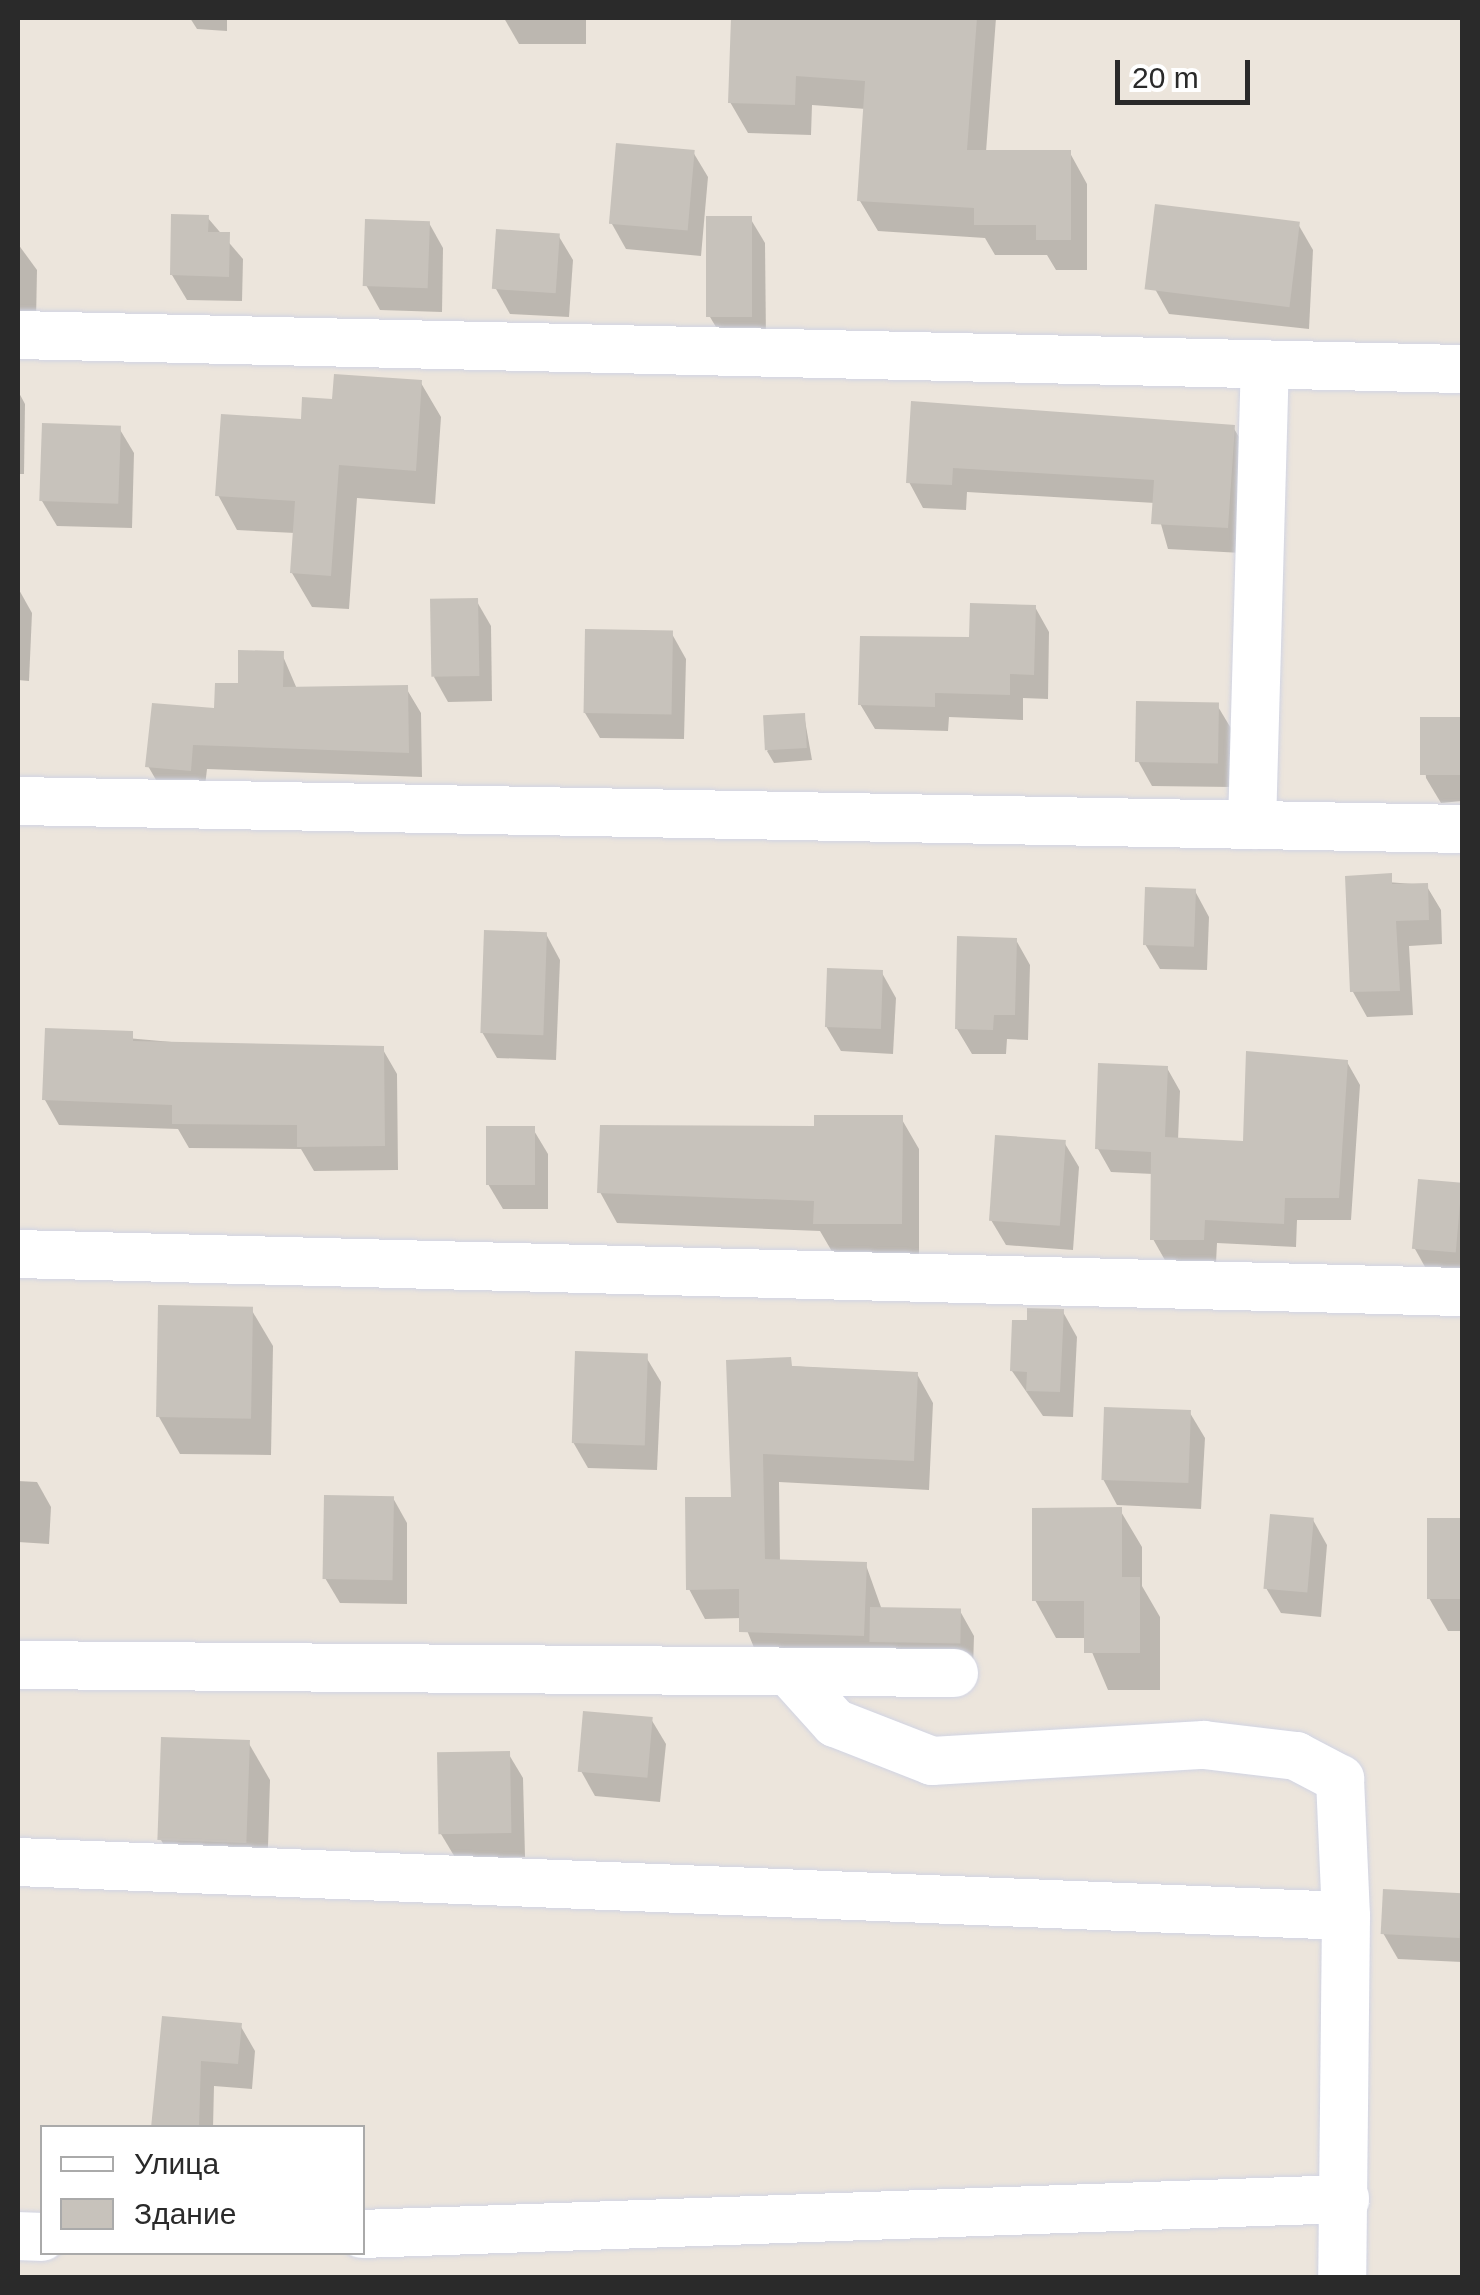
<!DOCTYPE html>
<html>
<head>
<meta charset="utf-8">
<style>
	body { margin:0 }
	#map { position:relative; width:1480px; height:2295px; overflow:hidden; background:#ece5dc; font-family:Helvetica,sans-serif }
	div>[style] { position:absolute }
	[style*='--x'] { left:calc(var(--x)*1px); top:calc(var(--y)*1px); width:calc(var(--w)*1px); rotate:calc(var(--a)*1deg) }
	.shadow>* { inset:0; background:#0003 }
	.building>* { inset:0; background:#c7c2bb; transform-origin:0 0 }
	.roads { filter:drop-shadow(0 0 2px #d1d4e3) drop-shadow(0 0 2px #d1d4e3) }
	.minor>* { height:48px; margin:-24px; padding:0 24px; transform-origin:24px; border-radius:24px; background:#fff }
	span { translate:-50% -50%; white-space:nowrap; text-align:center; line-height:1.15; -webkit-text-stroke:8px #fff; paint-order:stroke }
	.frame { position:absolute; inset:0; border:20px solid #2a2a2a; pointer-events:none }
	.legend { position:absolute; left:40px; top:2125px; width:325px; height:130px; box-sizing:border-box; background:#fff; border:2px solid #aaa; margin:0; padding:12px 18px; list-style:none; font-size:30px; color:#2a2a2a }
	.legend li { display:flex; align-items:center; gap:20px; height:50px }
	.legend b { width:50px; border:2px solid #aaa }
	.scale { position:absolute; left:1115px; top:60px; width:135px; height:45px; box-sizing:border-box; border:5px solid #2a2a2a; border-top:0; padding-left:12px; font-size:30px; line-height:35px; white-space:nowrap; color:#2a2a2a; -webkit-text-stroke:8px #fff; paint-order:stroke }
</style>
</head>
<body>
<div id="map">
	<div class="shadow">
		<div style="clip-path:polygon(190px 18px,227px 18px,227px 31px,197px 29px)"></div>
		<div style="clip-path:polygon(504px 18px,586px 18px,586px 44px,519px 44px)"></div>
		<div style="clip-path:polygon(854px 18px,996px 18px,986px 152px,1070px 153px,1087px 184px,1087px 270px,1056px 270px,1047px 255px,995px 255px,985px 238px,878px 231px,860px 201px,866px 109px,812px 105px,811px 135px,748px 133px,730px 102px)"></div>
		<div style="clip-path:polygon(693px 152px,708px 177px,701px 256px,626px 249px,612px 224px)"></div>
		<div style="clip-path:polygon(207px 217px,243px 259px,242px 301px,187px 300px,172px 275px)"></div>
		<div style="clip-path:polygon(750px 218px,765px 243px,766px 341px,725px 342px,710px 317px)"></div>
		<div style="clip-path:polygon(429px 223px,443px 248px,442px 312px,380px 310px,366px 285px)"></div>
		<div style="clip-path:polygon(1298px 224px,1313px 250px,1309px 329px,1169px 314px,1155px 289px)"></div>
		<div style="clip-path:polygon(558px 235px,573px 260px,569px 317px,510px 314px,496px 289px)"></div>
		<div style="clip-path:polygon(18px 244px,37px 270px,36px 321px,18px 321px)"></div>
		<div style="clip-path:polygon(421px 383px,441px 417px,435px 504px,357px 498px,349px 609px,312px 607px,292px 573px,295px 533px,237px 530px,218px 495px,303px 422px)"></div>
		<div style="clip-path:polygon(18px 391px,25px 404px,24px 474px,18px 474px)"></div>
		<div style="clip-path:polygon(913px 404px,1233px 427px,1248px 452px,1242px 553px,1168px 549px,1155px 503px,967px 492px,966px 510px,923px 508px,909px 482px)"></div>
		<div style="clip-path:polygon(119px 428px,134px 453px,132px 528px,57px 526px,42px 501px)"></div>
		<div style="clip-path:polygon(18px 588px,32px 613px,29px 681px,18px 680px)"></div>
		<div style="clip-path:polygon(476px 600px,491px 626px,492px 701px,448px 702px,434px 677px)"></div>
		<div style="clip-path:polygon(1035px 607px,1049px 632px,1048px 699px,1023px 698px,1023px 720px,949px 717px,948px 731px,875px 729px,860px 704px)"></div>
		<div style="clip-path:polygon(672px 634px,686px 659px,684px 739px,600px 738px,585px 713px)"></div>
		<div style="clip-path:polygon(282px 654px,297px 689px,406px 688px,421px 713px,422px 777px,207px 769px,204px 795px,163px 792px,148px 766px)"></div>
		<div style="clip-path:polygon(1217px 705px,1232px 730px,1231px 787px,1152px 786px,1138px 761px)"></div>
		<div style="clip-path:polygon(804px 715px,812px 760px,774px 763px,767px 751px)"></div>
		<div style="clip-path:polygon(1462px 720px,1462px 801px,1441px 803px,1426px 778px,1422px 723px)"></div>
		<div style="clip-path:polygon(1348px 879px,1426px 885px,1441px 910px,1442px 944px,1409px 946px,1413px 1015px,1367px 1017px,1353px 992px)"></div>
		<div style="clip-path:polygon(1195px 891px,1209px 917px,1207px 970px,1160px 969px,1145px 944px)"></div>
		<div style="clip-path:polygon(546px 934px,560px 960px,556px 1060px,497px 1058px,482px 1032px)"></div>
		<div style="clip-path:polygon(1016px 940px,1030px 965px,1028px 1040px,1007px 1039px,1006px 1054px,972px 1054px,957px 1029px)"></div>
		<div style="clip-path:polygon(882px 973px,896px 998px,893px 1054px,841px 1051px,826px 1026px)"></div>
		<div style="clip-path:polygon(48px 1031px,263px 1050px,382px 1048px,397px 1074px,398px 1170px,314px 1171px,301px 1149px,189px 1148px,178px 1129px,59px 1125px,45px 1100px)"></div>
		<div style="clip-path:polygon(1347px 1062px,1360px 1085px,1351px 1220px,1297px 1220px,1296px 1247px,1217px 1243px,1216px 1263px,1166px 1262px,1153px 1239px,1153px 1174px,1111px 1172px,1098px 1149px,1167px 1068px,1180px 1091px,1178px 1140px,1245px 1144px)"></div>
		<div style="clip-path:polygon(901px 1118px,919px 1149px,919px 1255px,834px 1255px,820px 1231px,617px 1223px,600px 1192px,816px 1128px)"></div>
		<div style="clip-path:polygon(533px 1129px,548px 1154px,548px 1209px,503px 1209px,488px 1184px)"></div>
		<div style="clip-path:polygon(1064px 1142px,1079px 1167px,1073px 1250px,1006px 1245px,991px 1220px)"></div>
		<div style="clip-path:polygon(1420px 1182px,1462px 1185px,1462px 1277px,1429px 1274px,1415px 1249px)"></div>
		<div style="clip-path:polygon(251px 1309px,273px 1346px,271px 1455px,180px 1454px,159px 1417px)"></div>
		<div style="clip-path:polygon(1063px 1312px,1077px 1337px,1073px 1417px,1043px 1416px,1012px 1371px,1029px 1323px)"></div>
		<div style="clip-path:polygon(646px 1357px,661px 1382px,657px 1470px,588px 1468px,573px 1442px)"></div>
		<div style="clip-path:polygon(728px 1362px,917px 1374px,933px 1403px,929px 1490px,779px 1482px,780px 1562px,866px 1565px,882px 1610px,960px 1611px,974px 1636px,973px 1668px,759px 1660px,742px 1618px,705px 1619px,689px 1589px,733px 1499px)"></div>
		<div style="clip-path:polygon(1190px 1413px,1205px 1438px,1201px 1509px,1117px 1505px,1103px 1479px)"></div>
		<div style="clip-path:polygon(18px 1481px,37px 1482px,51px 1507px,49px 1544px,18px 1542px)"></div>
		<div style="clip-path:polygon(393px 1498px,407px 1523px,407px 1604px,340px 1603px,325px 1578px)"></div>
		<div style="clip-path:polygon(1120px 1510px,1142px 1547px,1142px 1586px,1160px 1617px,1160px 1690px,1108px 1690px,1086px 1638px,1056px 1638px,1035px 1600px)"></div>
		<div style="clip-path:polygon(1313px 1520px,1327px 1545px,1321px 1617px,1281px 1613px,1266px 1588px)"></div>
		<div style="clip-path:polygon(1429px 1521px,1462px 1524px,1462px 1631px,1448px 1631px,1429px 1598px)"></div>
		<div style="clip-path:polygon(651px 1719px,666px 1744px,660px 1802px,595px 1796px,581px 1771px)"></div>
		<div style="clip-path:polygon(248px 1742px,270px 1780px,267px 1880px,182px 1877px,161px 1840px)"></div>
		<div style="clip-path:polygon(508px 1753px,523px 1778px,525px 1857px,456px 1859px,441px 1834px)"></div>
		<div style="clip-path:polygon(1386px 1892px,1462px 1895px,1462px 1962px,1398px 1959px,1383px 1933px)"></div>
		<div style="clip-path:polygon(164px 2019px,240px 2025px,255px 2051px,252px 2089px,214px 2086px,213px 2128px,153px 2128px)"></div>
	</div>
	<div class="building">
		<div style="clip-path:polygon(731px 18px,977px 18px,967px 150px,1071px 150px,1071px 240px,1036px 240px,1036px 225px,974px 225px,974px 208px,857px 201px,865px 81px,796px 76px,795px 105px,728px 103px)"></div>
		<div style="left:616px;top:143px;width:79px;height:81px;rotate:5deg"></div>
		<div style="left:1155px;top:204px;width:146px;height:86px;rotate:7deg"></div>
		<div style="clip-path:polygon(171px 214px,209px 215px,208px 232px,230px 232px,229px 277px,170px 275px)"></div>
		<div style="left:706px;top:216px;width:46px;height:101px"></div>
		<div style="left:365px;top:219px;width:65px;height:67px;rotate:2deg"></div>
		<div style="left:496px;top:229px;width:64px;height:60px;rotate:4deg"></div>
		<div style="clip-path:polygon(334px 374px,422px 380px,416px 471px,339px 465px,331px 576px,290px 573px,295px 501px,215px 496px,221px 414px,301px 419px,302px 397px,332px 399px)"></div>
		<div style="clip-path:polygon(911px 401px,1235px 425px,1228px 528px,1151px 524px,1154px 480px,953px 468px,952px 485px,906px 483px)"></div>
		<div style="left:42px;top:423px;width:79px;height:78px;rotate:2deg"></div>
		<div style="left:478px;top:598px;width:78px;height:48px;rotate:89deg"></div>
		<div style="clip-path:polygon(970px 603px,1036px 605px,1034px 675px,1010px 674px,1010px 695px,935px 693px,935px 707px,858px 705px,860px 636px,969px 637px)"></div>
		<div style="left:585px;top:629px;width:88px;height:84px;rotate:1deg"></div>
		<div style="clip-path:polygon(238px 650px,284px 651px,283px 687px,408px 685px,409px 753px,193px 745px,191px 771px,145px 767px,152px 703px,214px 708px,215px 683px,238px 683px)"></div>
		<div style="left:1136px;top:701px;width:83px;height:61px;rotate:1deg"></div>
		<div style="left:805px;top:713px;width:35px;height:42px;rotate:87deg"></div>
		<div style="left:1462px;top:717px;width:58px;height:42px;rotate:90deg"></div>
		<div style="clip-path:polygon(1392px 873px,1392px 884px,1428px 883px,1429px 920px,1396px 921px,1400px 991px,1350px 992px,1345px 876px)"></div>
		<div style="left:1145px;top:887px;width:51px;height:58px;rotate:2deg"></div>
		<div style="left:484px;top:930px;width:63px;height:103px;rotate:2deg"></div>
		<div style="clip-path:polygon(957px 936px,1017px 938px,1015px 1015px,994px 1015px,993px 1030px,955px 1029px)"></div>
		<div style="left:827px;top:968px;width:56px;height:59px;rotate:2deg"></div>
		<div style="clip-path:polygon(45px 1028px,133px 1031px,133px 1041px,384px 1046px,385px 1146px,297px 1147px,297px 1125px,172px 1124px,172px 1105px,42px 1100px)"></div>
		<div style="clip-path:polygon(1246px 1051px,1348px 1060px,1339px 1198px,1285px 1198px,1284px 1224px,1205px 1220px,1204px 1240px,1150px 1240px,1151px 1152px,1095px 1149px,1098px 1063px,1168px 1066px,1165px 1137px,1243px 1141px)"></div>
		<div style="clip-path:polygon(814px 1115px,903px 1115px,902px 1224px,813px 1224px,814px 1201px,597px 1193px,600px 1125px,814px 1126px)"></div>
		<div style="left:535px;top:1126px;width:59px;height:49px;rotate:90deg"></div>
		<div style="left:995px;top:1135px;width:71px;height:86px;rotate:4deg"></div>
		<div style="left:1418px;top:1179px;width:44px;height:70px;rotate:5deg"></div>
		<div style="left:158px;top:1305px;width:95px;height:112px;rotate:1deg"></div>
		<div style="clip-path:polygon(1027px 1308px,1064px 1309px,1060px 1392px,1026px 1391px,1027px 1372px,1010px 1371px,1012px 1320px,1027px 1320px)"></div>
		<div style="left:575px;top:1351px;width:73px;height:92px;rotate:2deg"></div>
		<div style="clip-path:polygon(791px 1357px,792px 1366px,918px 1372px,914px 1461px,763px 1454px,765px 1559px,867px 1562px,864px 1636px,739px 1632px,739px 1589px,686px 1590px,685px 1497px,731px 1497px,726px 1360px)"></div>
		<div style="left:1104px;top:1407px;width:87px;height:73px;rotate:2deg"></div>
		<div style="left:324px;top:1495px;width:70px;height:84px;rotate:1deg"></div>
		<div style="clip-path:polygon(1122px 1507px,1122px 1577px,1140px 1577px,1140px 1653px,1084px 1653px,1084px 1601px,1032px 1601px,1032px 1508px)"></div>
		<div style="left:1270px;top:1514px;width:44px;height:75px;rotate:5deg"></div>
		<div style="left:1427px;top:1518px;width:35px;height:81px"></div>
		<div style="left:870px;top:1607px;width:91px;height:35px;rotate:1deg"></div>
		<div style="left:583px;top:1711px;width:70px;height:61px;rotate:5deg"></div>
		<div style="left:161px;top:1737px;width:89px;height:103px;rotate:2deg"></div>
		<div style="left:510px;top:1751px;width:82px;height:73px;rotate:89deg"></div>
		<div style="left:1383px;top:1889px;width:79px;height:45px;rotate:3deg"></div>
		<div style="clip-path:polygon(162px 2016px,242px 2023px,238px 2064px,201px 2061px,199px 2128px,151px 2128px)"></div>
	</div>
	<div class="roads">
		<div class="minor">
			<div style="--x:18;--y:335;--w:1444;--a:1.35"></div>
			<div style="--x:18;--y:801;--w:1444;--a:1.11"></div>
			<div style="--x:1252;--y:825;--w:461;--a:-88.4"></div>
			<div style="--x:18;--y:1254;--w:1444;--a:1.51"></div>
			<div style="--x:18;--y:1665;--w:936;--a:0.49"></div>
			<div style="--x:789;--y:1672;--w:69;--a:48"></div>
			<div style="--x:835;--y:1723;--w:104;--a:21.4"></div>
			<div style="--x:932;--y:1761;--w:272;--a:-3.4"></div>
			<div style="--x:1204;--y:1745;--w:93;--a:6.8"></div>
			<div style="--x:1296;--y:1756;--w:50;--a:27.6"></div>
			<div style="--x:1340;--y:1779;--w:137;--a:87.5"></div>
			<div style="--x:18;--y:1862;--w:1329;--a:2.33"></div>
			<div style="--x:1346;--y:1916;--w:362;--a:90.6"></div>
			<div style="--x:362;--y:2234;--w:984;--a:-2.04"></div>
			<div style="--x:18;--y:2236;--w:24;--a:2"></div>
		</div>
	</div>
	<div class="frame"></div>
	<ul class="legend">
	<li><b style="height:12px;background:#fff"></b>Улица</li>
	<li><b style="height:28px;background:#c7c2bb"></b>Здание</li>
	</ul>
	<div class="scale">20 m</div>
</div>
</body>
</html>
